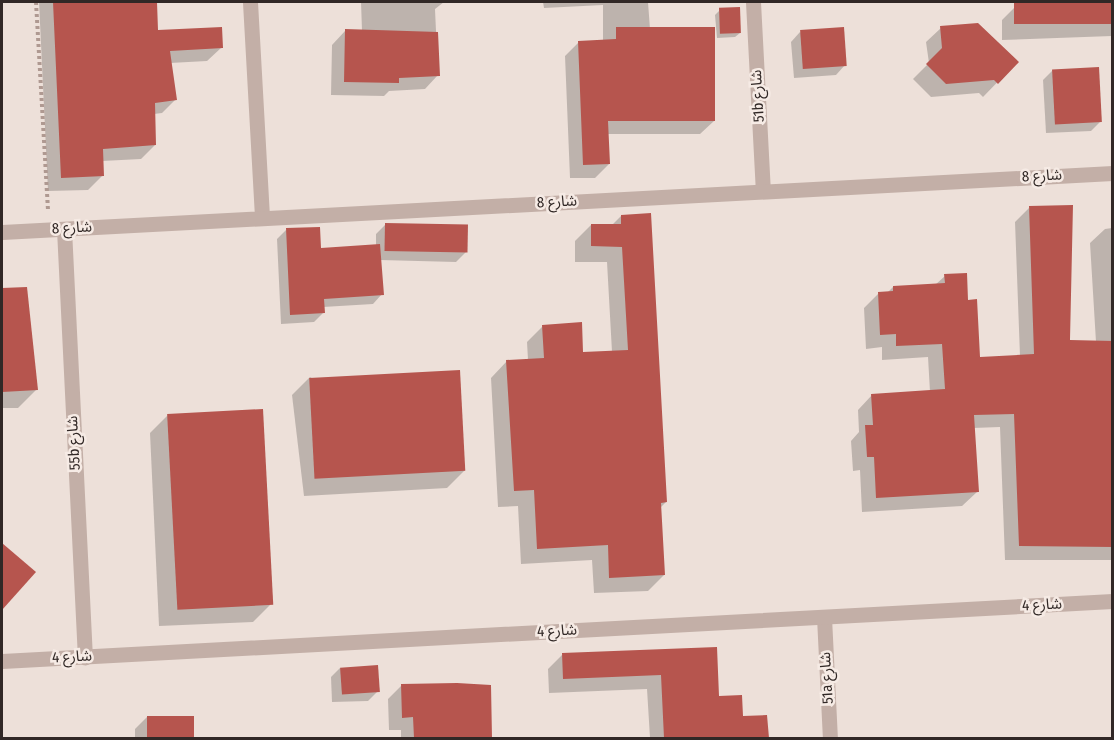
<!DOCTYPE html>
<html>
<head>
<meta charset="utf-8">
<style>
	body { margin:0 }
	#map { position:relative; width:1114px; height:740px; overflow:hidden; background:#ede0d9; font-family:"Fira Sans Condensed","Noto Sans Arabic",sans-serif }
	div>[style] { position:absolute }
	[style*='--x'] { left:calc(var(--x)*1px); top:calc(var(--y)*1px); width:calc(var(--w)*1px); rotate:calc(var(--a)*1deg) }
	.shadow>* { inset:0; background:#0003 }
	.building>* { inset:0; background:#b6554e; transform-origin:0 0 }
	.path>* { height:4px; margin-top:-2px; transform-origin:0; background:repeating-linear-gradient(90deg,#af9991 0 3px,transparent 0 6px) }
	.minor>* { height:15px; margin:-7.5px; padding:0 7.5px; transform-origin:7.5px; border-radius:7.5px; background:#c3afa7 }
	span { translate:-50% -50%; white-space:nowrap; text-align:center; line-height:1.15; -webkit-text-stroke:5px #f6ebe5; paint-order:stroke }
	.street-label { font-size:15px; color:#312826 }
	.frame { position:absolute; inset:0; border:3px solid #312826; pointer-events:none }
</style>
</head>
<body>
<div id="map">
	<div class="shadow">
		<div style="clip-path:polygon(39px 2px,155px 2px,156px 31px,221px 48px,207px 61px,170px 63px,176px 99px,162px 113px,154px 114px,155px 145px,141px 159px,102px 161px,102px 176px,88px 190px,48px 191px)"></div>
		<div style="clip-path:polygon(361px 2px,444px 2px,435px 9px,438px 75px,425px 89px,389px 91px,384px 96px,331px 95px,332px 45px,345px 31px,362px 31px)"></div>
		<div style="clip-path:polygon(543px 2px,648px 2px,650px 29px,714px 121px,700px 134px,607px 134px,609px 164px,595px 178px,570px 178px,565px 56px,578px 43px,603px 41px,603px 5px,544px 8px)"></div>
		<div style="clip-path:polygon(1065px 2px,1112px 2px,1112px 36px,1002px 40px,1002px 20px,1015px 7px,1065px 5px)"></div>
		<div style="clip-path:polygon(720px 10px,740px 33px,735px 37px,717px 38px,715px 15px)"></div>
		<div style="clip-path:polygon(941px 28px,1017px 62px,983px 97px,979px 93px,931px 97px,913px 79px,929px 63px,926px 42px)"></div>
		<div style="clip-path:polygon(800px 32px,845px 65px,836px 75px,794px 78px,791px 42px)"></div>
		<div style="clip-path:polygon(1053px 70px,1101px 121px,1091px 131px,1046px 133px,1043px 80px)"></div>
		<div style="clip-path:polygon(1029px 208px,1069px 342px,1096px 342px,1090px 243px,1105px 229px,1112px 228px,1112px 560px,1005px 560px,1000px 427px,973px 428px,977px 492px,962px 506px,862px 512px,860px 470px,853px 471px,851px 441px,859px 432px,858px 410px,872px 395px,930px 392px,928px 357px,882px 360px,882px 347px,866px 349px,864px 308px,878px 294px,887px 293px,893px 287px,935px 285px,945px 276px,967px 301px,979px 358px,1020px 356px,1015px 222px)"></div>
		<div style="clip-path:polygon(621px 216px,666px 502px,660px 508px,664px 575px,648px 591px,594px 593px,592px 560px,521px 564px,518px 506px,498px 507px,491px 378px,507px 361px,528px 360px,527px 342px,543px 326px,582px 354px,612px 352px,607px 262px,575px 262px,575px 241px,591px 225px,612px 225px)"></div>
		<div style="clip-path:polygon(386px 224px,466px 252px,456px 262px,380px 260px,382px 294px,373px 304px,323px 307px,323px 313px,314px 322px,281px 324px,277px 239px,286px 230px,320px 250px,376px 246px,376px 234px)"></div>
		<div style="clip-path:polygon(25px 288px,36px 390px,18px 408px,2px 408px,2px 289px)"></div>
		<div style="clip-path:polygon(310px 377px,465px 470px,447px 488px,304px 496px,292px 395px)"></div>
		<div style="clip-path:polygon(168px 415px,271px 604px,253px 622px,159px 626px,150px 433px)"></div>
		<div style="clip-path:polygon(2px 545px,34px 572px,2px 607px)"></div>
		<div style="clip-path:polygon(715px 649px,718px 698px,742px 718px,766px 716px,767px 738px,650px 738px,647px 689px,549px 693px,548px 669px,562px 655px)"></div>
		<div style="clip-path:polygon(340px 668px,378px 691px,368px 701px,332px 702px,331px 677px)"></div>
		<div style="clip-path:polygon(401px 686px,490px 687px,491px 738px,401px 738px,401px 730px,389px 730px,388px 699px)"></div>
		<div style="clip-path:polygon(147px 717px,193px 717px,193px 738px,135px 738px,135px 729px)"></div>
	</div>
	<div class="building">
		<div style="clip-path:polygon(53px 2px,157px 2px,158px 30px,222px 27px,223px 48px,170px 51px,177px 100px,155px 103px,156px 145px,103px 149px,104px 176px,61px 178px)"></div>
		<div style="left:1113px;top:2px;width:22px;height:99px;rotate:90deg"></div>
		<div style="left:740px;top:7px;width:26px;height:21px;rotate:88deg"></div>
		<div style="clip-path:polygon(978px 23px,1019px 62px,998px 84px,994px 80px,946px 84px,926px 64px,942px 48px,940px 26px)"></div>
		<div style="clip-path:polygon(616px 27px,715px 27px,715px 121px,608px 121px,610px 164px,583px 165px,578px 41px,616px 39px)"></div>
		<div style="left:844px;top:27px;width:39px;height:44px;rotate:86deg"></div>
		<div style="clip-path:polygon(345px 29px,438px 32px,440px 76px,399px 78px,399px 83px,344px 82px)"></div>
		<div style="left:1099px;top:67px;width:55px;height:47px;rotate:87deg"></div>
		<div style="clip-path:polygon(1073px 205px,1070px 340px,1113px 341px,1113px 547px,1019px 546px,1014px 414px,974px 415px,979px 492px,876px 498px,874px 457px,867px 457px,865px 425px,873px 425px,871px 394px,945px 389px,942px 344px,896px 346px,896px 334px,880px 335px,878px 292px,893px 291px,893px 286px,945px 283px,944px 274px,967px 273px,968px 300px,977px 299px,980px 357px,1034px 354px,1029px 206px)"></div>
		<div style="clip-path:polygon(651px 213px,667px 502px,661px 503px,665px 575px,609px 578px,608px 545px,537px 549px,534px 490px,514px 491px,506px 360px,544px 358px,542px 325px,582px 322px,583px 352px,628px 350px,622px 247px,591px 246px,591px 224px,621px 224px,621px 215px)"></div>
		<div style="left:385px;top:223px;width:83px;height:28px;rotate:1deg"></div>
		<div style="clip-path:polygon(320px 227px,321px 248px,380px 244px,384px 295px,324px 299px,325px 313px,290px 315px,286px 228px)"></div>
		<div style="clip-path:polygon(27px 287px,38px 390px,2px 392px,2px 288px)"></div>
		<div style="left:460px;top:370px;width:101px;height:151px;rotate:87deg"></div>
		<div style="left:263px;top:409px;width:196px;height:96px;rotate:87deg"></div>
		<div style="clip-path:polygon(2px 543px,36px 572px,2px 610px)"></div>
		<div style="clip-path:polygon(717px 647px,719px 696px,742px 695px,743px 716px,767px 715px,769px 738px,664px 738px,661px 675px,563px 679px,562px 653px)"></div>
		<div style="left:378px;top:665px;width:27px;height:38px;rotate:86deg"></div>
		<div style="clip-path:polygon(457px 683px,491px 685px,492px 738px,414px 738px,413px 717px,402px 718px,401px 684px)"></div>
		<div style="left:147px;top:716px;width:47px;height:22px"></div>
	</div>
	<div class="path">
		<div style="--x:36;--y:2;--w:208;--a:86.7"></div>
	</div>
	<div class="minor">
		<div style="--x:250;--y:2;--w:216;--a:86.8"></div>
		<div style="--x:753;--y:2;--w:189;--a:87"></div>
		<div style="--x:64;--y:229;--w:429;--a:87.2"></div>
		<div style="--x:2;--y:232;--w:1112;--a:-3.04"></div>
		<div style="--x:824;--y:617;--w:121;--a:87.2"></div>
		<div style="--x:2;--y:661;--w:1112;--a:-3.09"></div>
	</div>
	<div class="street-label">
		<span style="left:758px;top:96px;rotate:-93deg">51b شارع</span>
		<span style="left:1042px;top:176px;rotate:-3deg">شارع 8</span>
		<span style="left:557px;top:202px;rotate:-3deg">شارع 8</span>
		<span style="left:72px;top:228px;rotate:-3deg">شارع 8</span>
		<span style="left:74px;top:443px;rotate:-93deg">55b شارع</span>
		<span style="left:1042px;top:605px;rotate:-3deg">شارع 4</span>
		<span style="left:557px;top:631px;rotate:-3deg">شارع 4</span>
		<span style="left:72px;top:657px;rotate:-3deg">شارع 4</span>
		<span style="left:827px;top:678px;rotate:-93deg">51a شارع</span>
	</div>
	<div class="frame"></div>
</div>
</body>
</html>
